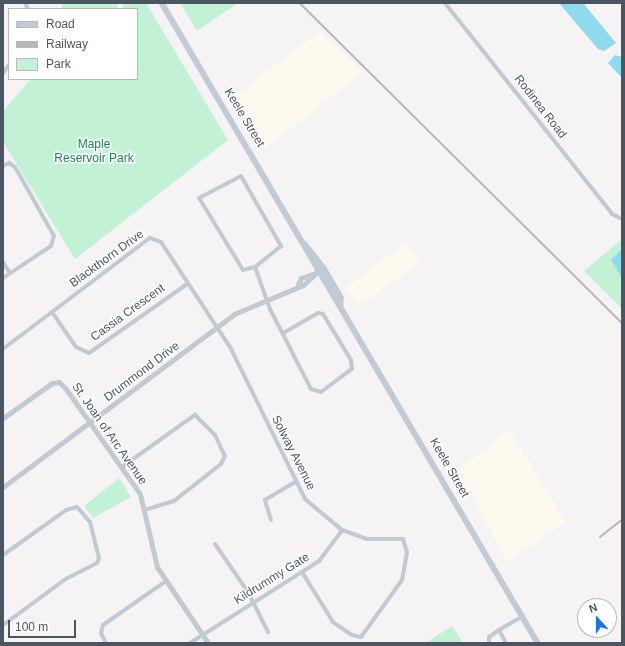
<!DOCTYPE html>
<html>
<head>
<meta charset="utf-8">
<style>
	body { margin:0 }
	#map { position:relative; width:625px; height:646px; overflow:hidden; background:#f5f3f3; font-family:Helvetica,sans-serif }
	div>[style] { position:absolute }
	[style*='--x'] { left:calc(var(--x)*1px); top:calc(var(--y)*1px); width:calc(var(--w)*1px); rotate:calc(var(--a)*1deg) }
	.commercial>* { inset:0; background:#fdf9ef; transform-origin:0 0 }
	.green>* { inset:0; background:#c3f1d5; transform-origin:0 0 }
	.water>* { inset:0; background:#90daee }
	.minor>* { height:4px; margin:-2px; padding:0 2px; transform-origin:2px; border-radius:2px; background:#c1cad2 }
	.tertiary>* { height:5px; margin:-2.5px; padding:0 2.5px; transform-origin:2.5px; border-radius:2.5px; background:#c1cad2 }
	.secondary>* { height:5.5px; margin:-2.75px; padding:0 2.75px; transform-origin:2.75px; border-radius:2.75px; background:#c1cbd6 }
	.rail>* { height:1.5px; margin:-0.75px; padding:0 0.75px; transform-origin:0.75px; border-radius:0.75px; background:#b5b8bd }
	span { translate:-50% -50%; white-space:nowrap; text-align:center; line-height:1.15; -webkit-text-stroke:3px #fff; paint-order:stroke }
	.street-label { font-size:12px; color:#4a5661 }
	.park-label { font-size:12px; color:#17864f }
	.frame { position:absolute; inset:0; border:4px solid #4a5661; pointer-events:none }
	.legend { position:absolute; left:8px; top:8px; width:130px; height:72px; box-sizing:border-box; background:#fff; border:1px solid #b7bbc0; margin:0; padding:5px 7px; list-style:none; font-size:12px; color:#4a5661 }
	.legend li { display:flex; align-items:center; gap:8px; height:20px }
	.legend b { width:20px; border:1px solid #b7bbc0 }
	.north { position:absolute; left:577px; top:598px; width:40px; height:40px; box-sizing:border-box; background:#fff; border:1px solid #b7bbc0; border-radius:50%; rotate:339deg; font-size:11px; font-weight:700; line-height:16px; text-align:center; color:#4a5661 }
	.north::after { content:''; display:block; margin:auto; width:14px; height:18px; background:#1a73e8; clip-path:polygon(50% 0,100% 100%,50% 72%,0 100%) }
	.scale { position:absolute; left:8px; top:620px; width:68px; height:18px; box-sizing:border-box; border:2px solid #4a5661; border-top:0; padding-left:5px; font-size:12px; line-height:14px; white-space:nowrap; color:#4a5661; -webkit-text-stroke:3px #fff; paint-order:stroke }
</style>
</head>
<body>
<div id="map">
	<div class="commercial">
		<div style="clip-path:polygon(319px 31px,363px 72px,266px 148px,235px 96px)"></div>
		<div style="left:406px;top:243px;width:24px;height:76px;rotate:54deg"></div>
		<div style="clip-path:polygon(509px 429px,566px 522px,508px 562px,457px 471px)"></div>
	</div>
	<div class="green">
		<div style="left:62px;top:3px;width:56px;height:7px"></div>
		<div style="clip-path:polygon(122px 3px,146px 3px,228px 140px,75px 259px,3px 142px,3px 111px,31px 79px,137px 79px,137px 9px,124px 9px)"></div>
		<div style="clip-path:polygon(180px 3px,238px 3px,197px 31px)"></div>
		<div style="clip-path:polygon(622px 239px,622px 309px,584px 271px)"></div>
		<div style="clip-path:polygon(119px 478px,131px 497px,93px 518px,84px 506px)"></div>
		<div style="clip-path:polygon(452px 626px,463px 643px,426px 643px)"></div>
	</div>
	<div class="water">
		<div style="clip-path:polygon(559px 3px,583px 3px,616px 43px,604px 51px,598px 49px)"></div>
		<div style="clip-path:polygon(615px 55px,622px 57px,622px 78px,608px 63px)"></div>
		<div style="clip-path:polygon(622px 249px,622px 278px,611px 260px)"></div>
	</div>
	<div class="minor">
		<div style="--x:25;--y:3;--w:7;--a:63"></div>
		<div style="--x:445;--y:3;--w:269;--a:51.6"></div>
		<div style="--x:612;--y:214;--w:11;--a:27"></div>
		<div style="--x:3;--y:73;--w:10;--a:-53"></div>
		<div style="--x:3;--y:166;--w:7;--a:-27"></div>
		<div style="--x:9;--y:163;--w:7;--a:34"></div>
		<div style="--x:15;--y:167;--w:79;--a:60.5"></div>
		<div style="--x:54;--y:236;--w:10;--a:107"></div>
		<div style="--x:51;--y:246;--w:58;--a:146.3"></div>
		<div style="--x:241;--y:176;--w:81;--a:60.3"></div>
		<div style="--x:281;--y:246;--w:33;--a:141"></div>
		<div style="--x:255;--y:267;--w:12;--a:166"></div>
		<div style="--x:243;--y:270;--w:84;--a:-121.4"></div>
		<div style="--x:199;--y:198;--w:47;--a:-27.6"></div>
		<div style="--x:3;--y:262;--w:13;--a:58"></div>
		<div style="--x:255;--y:267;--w:45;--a:70.3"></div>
		<div style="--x:270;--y:309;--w:90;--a:62.9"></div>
		<div style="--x:311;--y:389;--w:10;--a:17"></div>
		<div style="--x:321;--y:392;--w:39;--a:-37"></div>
		<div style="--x:352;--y:369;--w:9;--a:-96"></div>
		<div style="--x:351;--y:360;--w:54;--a:-121.3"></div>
		<div style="--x:323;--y:314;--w:5;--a:-169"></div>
		<div style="--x:318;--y:313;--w:39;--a:150"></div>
		<div style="--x:52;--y:312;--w:42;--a:55.6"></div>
		<div style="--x:76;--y:347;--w:14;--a:25"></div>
		<div style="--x:89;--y:353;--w:120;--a:-35.1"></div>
		<div style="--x:3;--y:349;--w:184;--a:-37.1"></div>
		<div style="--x:150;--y:238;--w:12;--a:20"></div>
		<div style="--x:161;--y:242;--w:126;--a:56.7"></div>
		<div style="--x:230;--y:347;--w:169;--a:63.7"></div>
		<div style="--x:305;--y:499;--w:48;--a:40"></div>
		<div style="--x:342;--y:530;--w:27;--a:20"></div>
		<div style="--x:367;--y:539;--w:36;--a:0"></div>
		<div style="--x:403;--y:539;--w:14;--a:73"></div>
		<div style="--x:407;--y:552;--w:28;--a:100"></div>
		<div style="--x:402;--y:580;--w:70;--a:125.7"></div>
		<div style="--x:361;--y:637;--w:9;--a:-167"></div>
		<div style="--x:352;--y:635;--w:23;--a:-146"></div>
		<div style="--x:333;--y:622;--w:59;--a:-121.8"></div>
		<div style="--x:122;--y:467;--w:90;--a:-35.5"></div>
		<div style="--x:195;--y:415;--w:28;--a:45"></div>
		<div style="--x:215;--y:435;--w:23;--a:65"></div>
		<div style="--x:225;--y:456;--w:9;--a:117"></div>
		<div style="--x:221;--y:464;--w:60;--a:141.8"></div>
		<div style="--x:174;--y:501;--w:30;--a:163"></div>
		<div style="--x:271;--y:520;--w:21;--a:-107"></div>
		<div style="--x:265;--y:500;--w:35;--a:-31"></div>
		<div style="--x:215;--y:544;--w:58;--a:55.5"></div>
		<div style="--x:248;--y:592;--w:45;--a:63.4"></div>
		<div style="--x:3;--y:555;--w:77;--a:-35.5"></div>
		<div style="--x:66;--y:510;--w:11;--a:-15"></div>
		<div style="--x:77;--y:507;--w:20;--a:49"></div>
		<div style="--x:90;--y:522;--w:37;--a:76"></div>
		<div style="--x:99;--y:558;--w:5;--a:112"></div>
		<div style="--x:97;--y:563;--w:34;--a:153"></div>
		<div style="--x:67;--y:578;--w:79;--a:143.7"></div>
		<div style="--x:499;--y:630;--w:28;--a:-30"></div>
		<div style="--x:106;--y:643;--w:11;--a:-117"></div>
		<div style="--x:101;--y:633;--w:8;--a:-76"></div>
		<div style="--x:103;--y:625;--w:77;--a:-34.9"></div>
		<div style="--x:190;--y:643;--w:153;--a:-32.4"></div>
		<div style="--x:319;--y:561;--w:39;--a:-53"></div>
		<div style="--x:489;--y:643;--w:6;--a:-90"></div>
		<div style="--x:489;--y:637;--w:12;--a:-35"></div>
		<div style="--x:499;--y:630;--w:15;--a:62"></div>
	</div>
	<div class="tertiary">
		<div style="--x:298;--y:284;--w:7;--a:-63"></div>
		<div style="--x:301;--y:278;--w:18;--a:-19"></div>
		<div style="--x:3;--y:418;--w:60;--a:-35.5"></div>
		<div style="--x:52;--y:383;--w:7;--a:-8"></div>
		<div style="--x:59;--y:382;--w:10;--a:45"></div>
		<div style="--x:66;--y:389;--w:128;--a:54.8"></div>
		<div style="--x:140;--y:494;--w:75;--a:76.9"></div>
		<div style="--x:157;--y:567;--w:92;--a:56.1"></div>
		<div style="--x:3;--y:487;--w:289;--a:-36.8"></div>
		<div style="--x:234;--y:314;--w:75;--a:-22.8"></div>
		<div style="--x:303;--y:285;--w:24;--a:-42"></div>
	</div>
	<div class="secondary">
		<div style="--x:162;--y:3;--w:742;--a:59.57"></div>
		<div style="--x:305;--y:244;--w:31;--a:52"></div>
		<div style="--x:324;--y:268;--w:34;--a:60"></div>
		<div style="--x:341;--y:298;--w:7;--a:90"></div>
	</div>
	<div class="rail">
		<div style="--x:300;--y:3;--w:454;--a:44.8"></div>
		<div style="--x:600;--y:537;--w:28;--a:-38"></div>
	</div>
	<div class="street-label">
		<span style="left:540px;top:107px;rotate:52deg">Rodinea Road</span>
		<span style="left:244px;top:118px;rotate:59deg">Keele Street</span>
		<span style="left:107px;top:259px;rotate:-36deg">Blackthorn Drive</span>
		<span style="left:128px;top:313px;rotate:-36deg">Cassia Crescent</span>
		<span style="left:142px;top:372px;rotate:-37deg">Drummond Drive</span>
		<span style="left:109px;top:434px;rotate:55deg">St. Joan of Arc Avenue</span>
		<span style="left:293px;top:453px;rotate:63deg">Solway Avenue</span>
		<span style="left:449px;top:468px;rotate:60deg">Keele Street</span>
		<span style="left:272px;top:579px;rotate:-32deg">Kildrummy Gate</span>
	</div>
	<div class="park-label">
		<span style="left:94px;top:152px">Maple<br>Reservoir Park</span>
	</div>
	<div class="frame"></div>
	<ul class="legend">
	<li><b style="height:5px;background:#c1cbd6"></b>Road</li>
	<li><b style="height:5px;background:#b5b8bd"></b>Railway</li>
	<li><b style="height:11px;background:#c3f1d5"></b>Park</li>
	</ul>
	<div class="north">N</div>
	<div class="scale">100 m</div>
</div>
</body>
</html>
